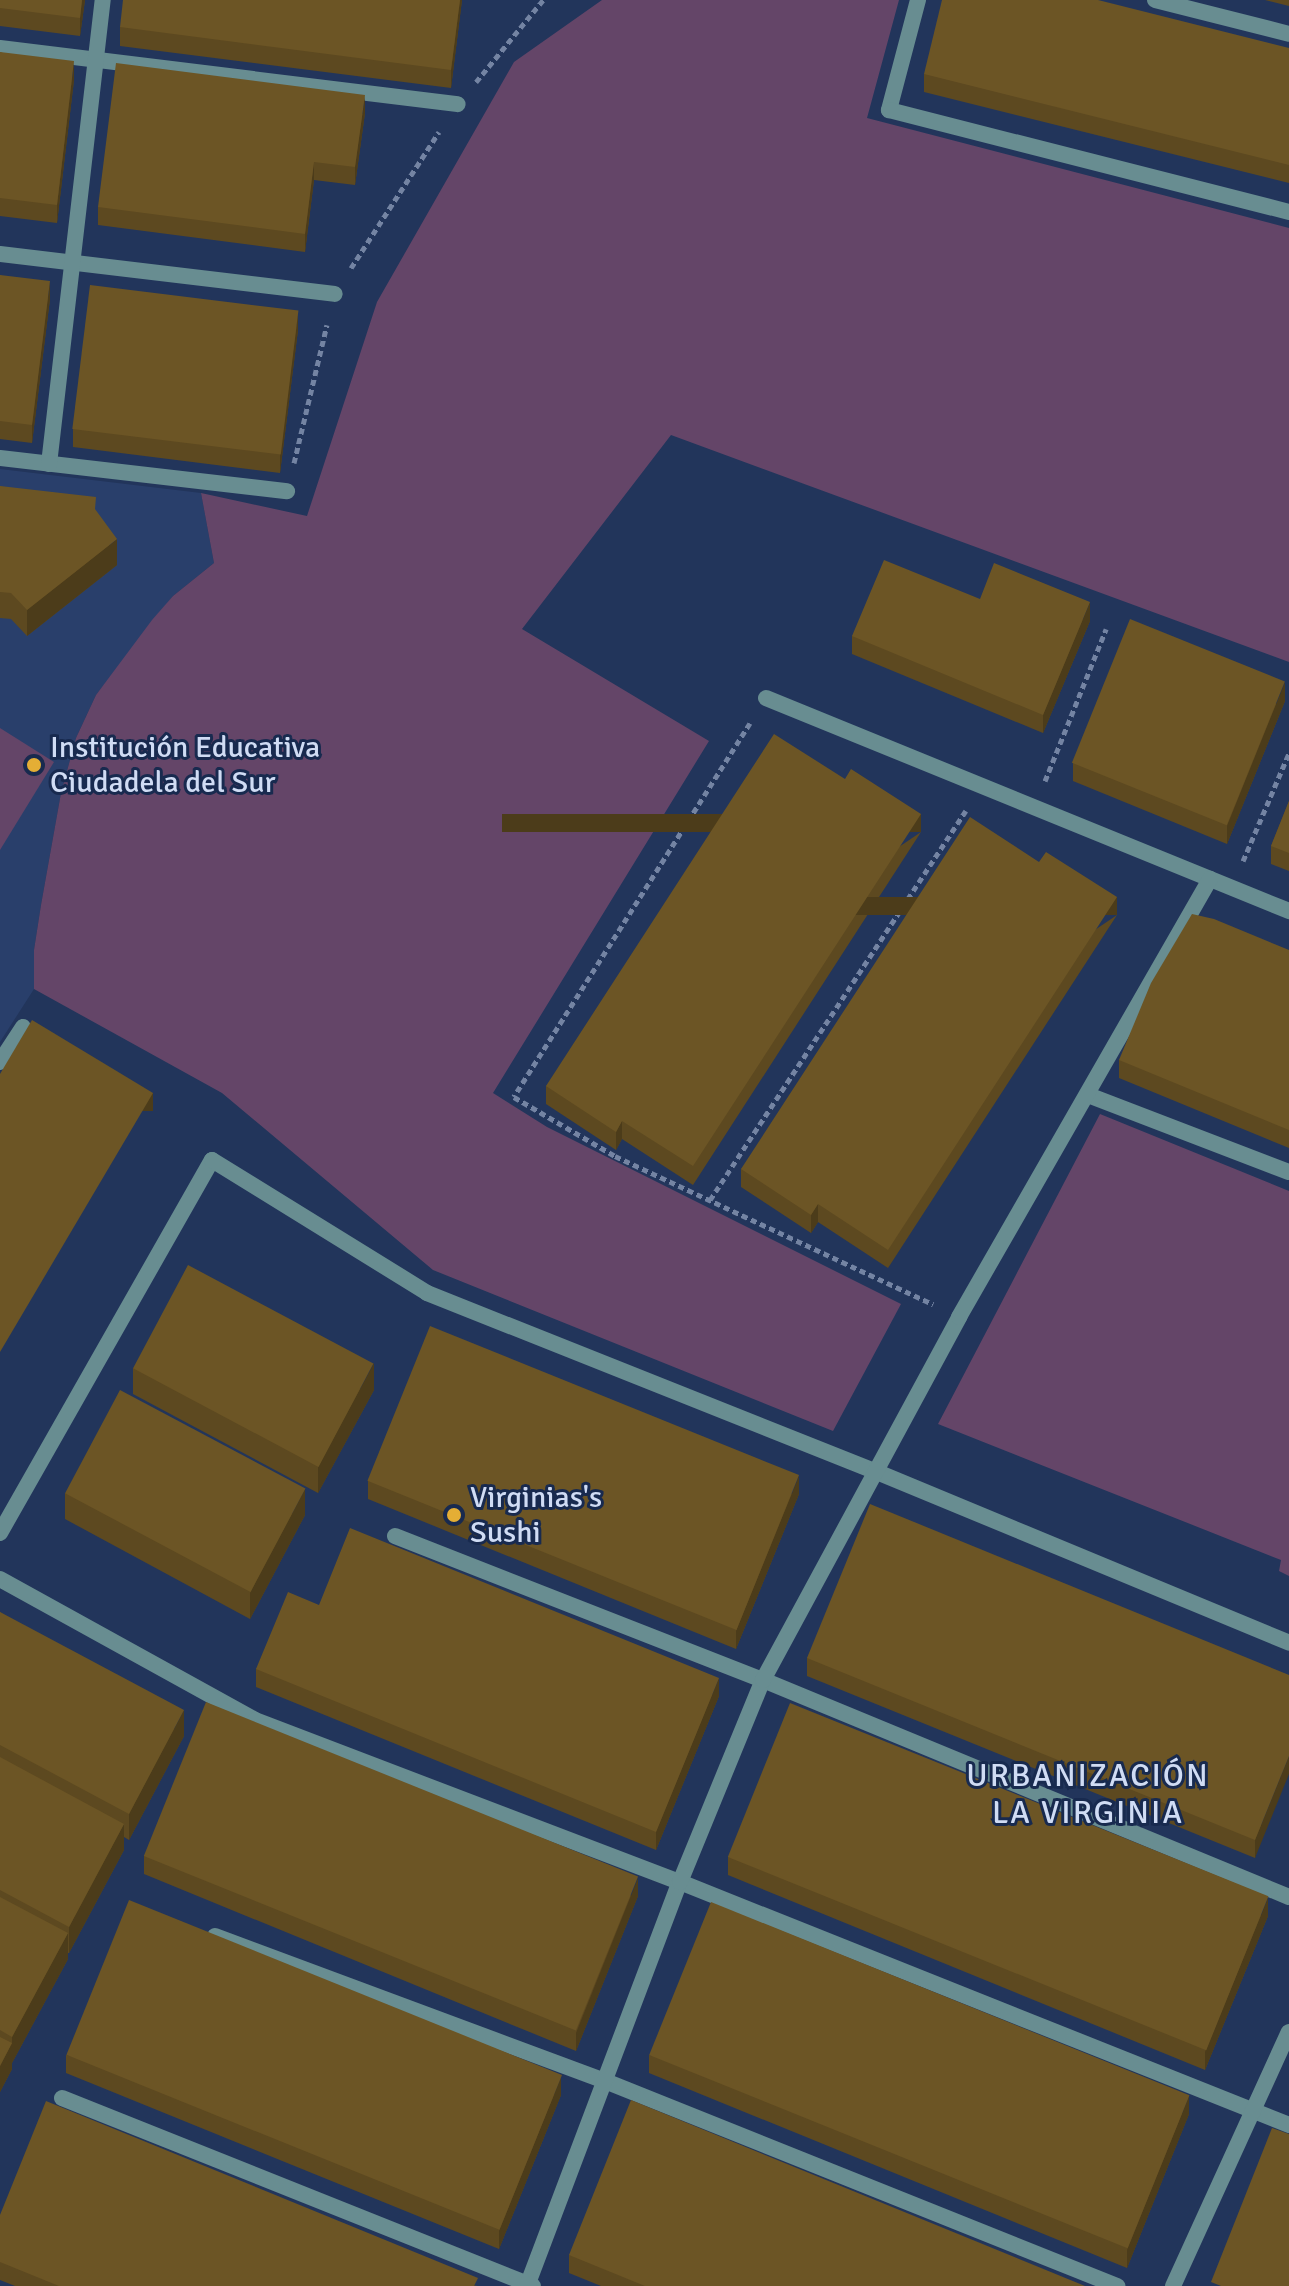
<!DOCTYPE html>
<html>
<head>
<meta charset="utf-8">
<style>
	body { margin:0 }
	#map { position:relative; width:1289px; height:2286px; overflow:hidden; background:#22355b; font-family:Signika,sans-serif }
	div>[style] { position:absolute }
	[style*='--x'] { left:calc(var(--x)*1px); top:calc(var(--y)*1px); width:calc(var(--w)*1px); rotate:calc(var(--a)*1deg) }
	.built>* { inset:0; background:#293f6b }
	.green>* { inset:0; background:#644568 }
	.path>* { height:5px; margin-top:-2.5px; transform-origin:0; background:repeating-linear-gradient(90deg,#7484a3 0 6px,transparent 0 10px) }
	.service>* { height:16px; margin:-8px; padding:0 8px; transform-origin:8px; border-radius:8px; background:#688d91 }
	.minor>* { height:16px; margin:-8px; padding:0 8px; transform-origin:8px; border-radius:8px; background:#688d91 }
	.wall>* { inset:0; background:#5d4920 }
	.shaded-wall>* { inset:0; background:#4c3c1a; transform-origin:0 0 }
	.building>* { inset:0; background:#6c5525; transform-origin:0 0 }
	.dots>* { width:22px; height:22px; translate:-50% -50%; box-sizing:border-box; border:4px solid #182a4f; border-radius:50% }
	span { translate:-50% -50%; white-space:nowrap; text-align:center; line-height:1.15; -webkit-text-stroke:6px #182a4f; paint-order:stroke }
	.poi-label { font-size:30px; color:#d0dcf4 }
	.left { translate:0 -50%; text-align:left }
	.neighbourhood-label { font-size:32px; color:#d0dcf4; letter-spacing:2px }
</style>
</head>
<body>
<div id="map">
	<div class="built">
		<div style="clip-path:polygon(0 469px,201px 493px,214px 563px,173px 596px,96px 695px,76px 738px,61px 793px,41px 905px,34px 950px,34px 989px,0 1042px)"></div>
	</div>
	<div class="green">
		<div style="clip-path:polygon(602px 0,899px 0,867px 118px,1289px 228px,1289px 662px,671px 435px,522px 629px,709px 741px,493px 1093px,547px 1127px,901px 1304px,833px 1431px,433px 1270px,222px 1093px,34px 989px,34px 950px,41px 905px,61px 793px,76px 738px,96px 695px,152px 620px,173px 596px,214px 563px,201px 493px,307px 516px,377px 302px,514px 62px)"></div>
		<div style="clip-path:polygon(0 728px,54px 762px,0 850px)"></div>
		<div style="clip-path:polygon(1100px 1114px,1289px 1191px,1289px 1576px,1279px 1571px,1281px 1560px,938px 1424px)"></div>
	</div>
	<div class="path">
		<div style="--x:476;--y:82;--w:106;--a:-50.7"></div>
		<div style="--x:351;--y:268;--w:162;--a:-57.1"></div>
		<div style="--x:294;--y:463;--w:142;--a:-76.6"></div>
		<div style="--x:750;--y:723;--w:442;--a:122.3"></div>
		<div style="--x:514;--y:1097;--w:117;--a:30.3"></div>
		<div style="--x:615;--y:1156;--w:351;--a:25"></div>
		<div style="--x:1045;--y:781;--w:164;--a:-68.1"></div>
		<div style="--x:1243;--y:861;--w:117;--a:-66.9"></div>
		<div style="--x:710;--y:1200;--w:466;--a:-56.7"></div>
	</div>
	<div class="service">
		<div style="--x:0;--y:1062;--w:42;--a:-56.7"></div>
		<div style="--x:1088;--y:1095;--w:215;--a:21"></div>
	</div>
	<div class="minor">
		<div style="--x:918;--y:0;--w:114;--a:104.8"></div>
		<div style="--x:889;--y:110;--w:413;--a:14.3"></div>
		<div style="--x:1155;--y:0;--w:138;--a:14.2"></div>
		<div style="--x:0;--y:48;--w:461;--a:7"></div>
		<div style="--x:0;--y:254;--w:337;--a:6.8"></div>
		<div style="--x:0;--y:458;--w:289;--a:6.6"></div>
		<div style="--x:49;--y:464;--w:467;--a:-83.4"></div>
		<div style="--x:766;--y:698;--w:565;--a:22.16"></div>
		<div style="--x:0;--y:1533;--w:429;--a:-60.4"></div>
		<div style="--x:212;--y:1160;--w:253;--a:31.7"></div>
		<div style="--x:427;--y:1293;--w:484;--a:21.7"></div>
		<div style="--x:877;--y:1472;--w:446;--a:22.5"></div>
		<div style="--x:395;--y:1536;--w:395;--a:21.4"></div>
		<div style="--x:763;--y:1680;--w:569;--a:22.42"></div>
		<div style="--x:0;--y:1579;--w:291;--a:28.9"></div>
		<div style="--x:255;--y:1720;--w:455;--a:20.9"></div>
		<div style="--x:680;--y:1882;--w:656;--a:21.75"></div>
		<div style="--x:215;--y:1936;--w:416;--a:20.4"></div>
		<div style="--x:605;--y:2081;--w:552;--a:21.82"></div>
		<div style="--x:62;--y:2098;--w:507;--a:21.76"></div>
		<div style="--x:527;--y:2286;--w:432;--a:-69.3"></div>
		<div style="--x:680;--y:1882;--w:218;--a:-67.7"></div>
		<div style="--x:763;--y:1680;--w:413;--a:-61.6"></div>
		<div style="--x:959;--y:1317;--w:505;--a:-60.18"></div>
		<div style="--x:1173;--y:2286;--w:279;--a:-65.5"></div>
	</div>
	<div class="wall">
		<div style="clip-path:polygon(0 0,85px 0,80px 36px,0 26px)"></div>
		<div style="clip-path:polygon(462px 0,451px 88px,120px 46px,120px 27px)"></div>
		<div style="clip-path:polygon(1265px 0,1289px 0,1289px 6px)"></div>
		<div style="clip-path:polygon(1289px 48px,1289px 183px,924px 92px,924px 74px)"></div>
		<div style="clip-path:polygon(0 52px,74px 80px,57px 223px,0 216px)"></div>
		<div style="clip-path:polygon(365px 113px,355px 185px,314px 180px,305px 252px,98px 225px,98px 207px)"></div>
		<div style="clip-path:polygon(0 275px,50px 299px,32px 443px,0 439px)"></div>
		<div style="clip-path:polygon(298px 330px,280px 473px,73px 447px,73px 429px)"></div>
		<div style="clip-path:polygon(0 486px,96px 511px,117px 565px,27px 636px,11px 619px,0 618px)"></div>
		<div style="clip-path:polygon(980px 599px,1090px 621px,1043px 733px,852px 654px,852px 636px)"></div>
		<div style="clip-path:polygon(1285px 701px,1227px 844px,1073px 781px,1073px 763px)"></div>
		<div style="clip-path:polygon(1289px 801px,1289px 871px,1271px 864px,1271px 846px)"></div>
		<div style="clip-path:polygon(921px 832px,693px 1185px,622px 1139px,616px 1150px,546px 1104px,546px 1086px)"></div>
		<div style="clip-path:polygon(1117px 915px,888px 1268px,818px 1222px,811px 1233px,741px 1187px,741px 1169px)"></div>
		<div style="clip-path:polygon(1289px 950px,1289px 1148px,1119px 1078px,1119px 1060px)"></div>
		<div style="clip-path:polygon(133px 1368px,374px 1390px,318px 1493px,133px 1394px)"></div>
		<div style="clip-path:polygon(368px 1481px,799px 1494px,736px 1649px,368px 1499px)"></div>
		<div style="clip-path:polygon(65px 1493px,305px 1515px,250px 1619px,65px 1519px)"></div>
		<div style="clip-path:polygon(319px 1605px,719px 1696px,656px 1850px,256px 1687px,256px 1669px)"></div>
		<div style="clip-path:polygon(0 1612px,184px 1736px,129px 1840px,124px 1837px,124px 1850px,69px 1953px,68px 1953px,68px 1959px,12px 2063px,12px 2069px,0 2092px)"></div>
		<div style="clip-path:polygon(807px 1658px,1289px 1675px,1255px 1858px,807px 1676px)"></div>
		<div style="clip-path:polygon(144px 1856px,638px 1896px,576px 2051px,144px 1874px)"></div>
		<div style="clip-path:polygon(728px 1857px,1268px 1916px,1205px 2070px,728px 1875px)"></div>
		<div style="clip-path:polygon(66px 2055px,561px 2095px,499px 2249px,66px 2073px)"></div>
		<div style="clip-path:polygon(649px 2055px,1189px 2114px,1127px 2268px,649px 2073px)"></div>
		<div style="clip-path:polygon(0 2215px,478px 2286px,15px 2286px,0 2280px)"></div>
		<div style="clip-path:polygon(569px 2255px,1085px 2286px,601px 2286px,569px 2273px)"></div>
	</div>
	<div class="shaded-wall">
		<div style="clip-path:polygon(82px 0,85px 0,80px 36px,80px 18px)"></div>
		<div style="clip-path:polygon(460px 0,462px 0,451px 88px,451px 70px)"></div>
		<div style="clip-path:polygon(74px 61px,74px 80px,57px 223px,57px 205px)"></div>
		<div style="clip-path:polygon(365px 95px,365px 113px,355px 185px,355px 167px)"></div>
		<div style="clip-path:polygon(314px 162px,314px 180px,305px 252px,305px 234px)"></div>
		<div style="clip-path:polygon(50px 281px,50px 299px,32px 443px,32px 425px)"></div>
		<div style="clip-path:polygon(298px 312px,298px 330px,280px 473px,280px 455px)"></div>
		<div style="clip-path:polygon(117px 539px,117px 565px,27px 636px,27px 610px)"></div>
		<div style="clip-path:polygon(1090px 602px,1090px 621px,1043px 733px,1043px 715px)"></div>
		<div style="clip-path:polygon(1285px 682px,1285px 701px,1227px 844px,1227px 826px)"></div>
		<div style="left:921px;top:814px;width:18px;height:419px;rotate:90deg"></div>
		<div style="left:1117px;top:897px;width:18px;height:421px;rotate:90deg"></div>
		<div style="left:153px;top:1093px;width:18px;height:301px;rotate:90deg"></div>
		<div style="clip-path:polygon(622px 1121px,622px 1139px,616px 1150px,616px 1132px)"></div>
		<div style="clip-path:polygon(818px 1204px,818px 1222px,811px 1233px,811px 1215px)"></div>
		<div style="clip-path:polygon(374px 1363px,374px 1390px,318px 1493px,318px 1467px)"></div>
		<div style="clip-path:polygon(799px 1476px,799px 1494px,736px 1649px,736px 1631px)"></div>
		<div style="clip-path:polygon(305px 1489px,305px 1515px,250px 1619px,250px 1593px)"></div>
		<div style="clip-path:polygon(719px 1678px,719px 1696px,656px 1850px,656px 1832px)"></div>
		<div style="clip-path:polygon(184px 1710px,184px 1736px,129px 1840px,129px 1814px)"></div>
		<div style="clip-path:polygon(1289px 1756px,1289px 1774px,1255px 1858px,1255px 1840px)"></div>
		<div style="clip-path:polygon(124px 1824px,124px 1850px,69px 1953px,69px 1927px)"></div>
		<div style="clip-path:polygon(638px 1878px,638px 1896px,576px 2051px,576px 2033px)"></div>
		<div style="clip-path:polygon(1268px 1898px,1268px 1916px,1205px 2070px,1205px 2052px)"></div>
		<div style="clip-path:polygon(68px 1933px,68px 1959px,12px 2063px,12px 2037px)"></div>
		<div style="clip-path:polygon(12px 2043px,12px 2069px,0 2092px,0 2066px)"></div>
		<div style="clip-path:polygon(561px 2077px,561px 2095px,499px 2249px,499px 2231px)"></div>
		<div style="clip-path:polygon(1189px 2096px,1189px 2114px,1127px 2268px,1127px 2250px)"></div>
	</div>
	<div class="building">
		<div style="clip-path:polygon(0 0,82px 0,80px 18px,0 8px)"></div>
		<div style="clip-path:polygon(123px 0,460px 0,451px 70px,120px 27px)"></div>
		<div style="clip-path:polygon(942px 0,1098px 0,1289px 48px,1289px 165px,924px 74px)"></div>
		<div style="clip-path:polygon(0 52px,74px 61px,57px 205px,0 198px)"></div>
		<div style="clip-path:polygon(116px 63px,365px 95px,355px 167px,314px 162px,305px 234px,98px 207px)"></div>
		<div style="clip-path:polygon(0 275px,50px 281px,32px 425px,0 421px)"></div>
		<div style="left:90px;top:285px;width:210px;height:145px;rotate:7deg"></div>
		<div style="clip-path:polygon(0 486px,96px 497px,95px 509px,117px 539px,27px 610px,11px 593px,0 592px)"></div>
		<div style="clip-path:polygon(884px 560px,980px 599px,994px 563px,1090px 602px,1043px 715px,852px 636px)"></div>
		<div style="left:1130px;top:619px;width:167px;height:155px;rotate:22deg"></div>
		<div style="clip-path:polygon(774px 734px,845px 779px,851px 769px,921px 814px,693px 1166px,622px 1121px,616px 1132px,546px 1086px)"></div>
		<div style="clip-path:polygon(1289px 801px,1289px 853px,1271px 846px)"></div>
		<div style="clip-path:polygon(970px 817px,1039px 862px,1046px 852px,1117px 897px,888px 1250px,818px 1204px,811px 1215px,741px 1169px)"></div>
		<div style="clip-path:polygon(1192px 914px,1214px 919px,1289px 950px,1289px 1130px,1119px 1060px,1151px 983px)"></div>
		<div style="clip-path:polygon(32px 1020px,153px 1093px,0 1352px,0 1074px)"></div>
		<div style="left:188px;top:1265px;width:210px;height:117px;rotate:28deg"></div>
		<div style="left:430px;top:1326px;width:398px;height:167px;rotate:22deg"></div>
		<div style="left:120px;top:1390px;width:210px;height:117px;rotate:28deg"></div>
		<div style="clip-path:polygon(870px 1504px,1289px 1675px,1289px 1756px,1255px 1840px,807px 1658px)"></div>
		<div style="clip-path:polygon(350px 1528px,719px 1678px,656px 1832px,256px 1669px,288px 1592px,319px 1605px)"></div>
		<div style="clip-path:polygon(0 1612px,184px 1710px,129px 1814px,0 1745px)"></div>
		<div style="left:206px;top:1702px;width:466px;height:166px;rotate:22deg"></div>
		<div style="left:790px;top:1703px;width:516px;height:166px;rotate:22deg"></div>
		<div style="clip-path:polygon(0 1757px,124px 1824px,69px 1927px,0 1890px)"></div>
		<div style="clip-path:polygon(0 1897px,68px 1933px,12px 2037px,0 2030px)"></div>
		<div style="left:129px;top:1900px;width:467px;height:167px;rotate:22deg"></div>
		<div style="left:711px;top:1902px;width:516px;height:165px;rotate:22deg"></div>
		<div style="clip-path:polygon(0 2037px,12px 2043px,0 2066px)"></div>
		<div style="clip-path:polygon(631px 2100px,1085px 2286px,645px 2286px,569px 2255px)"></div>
		<div style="clip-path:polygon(46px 2101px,478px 2278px,474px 2286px,59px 2286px,0 2262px,0 2215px)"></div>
		<div style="clip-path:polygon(1272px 2128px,1289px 2134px,1289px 2286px,1221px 2286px,1211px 2282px)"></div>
	</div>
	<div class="dots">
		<div style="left:34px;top:765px;background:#e4ae35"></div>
		<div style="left:454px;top:1515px;background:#e4ae35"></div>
	</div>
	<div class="poi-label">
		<span class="left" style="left:50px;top:765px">Institución Educativa<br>Ciudadela del Sur</span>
		<span class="left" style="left:470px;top:1515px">Virginias's<br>Sushi</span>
	</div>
	<div class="neighbourhood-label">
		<span style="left:1088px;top:1795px">URBANIZACIÓN<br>LA VIRGINIA</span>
	</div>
</div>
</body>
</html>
